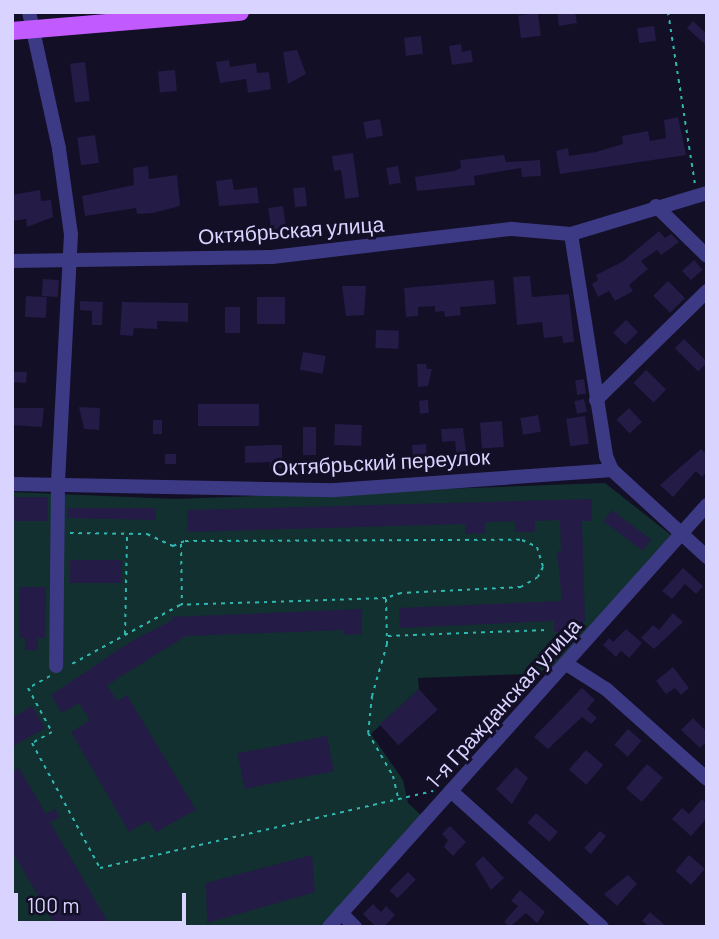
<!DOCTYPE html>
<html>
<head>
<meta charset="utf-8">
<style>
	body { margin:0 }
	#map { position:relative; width:719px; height:939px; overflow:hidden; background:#130f26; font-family:Barlow,sans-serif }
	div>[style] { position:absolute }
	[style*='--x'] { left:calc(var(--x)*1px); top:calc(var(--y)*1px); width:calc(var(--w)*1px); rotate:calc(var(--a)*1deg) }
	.green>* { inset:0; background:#12302f }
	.building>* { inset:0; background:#241b47; transform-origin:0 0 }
	.path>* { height:2px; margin-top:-1px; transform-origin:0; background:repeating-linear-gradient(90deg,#2fb8b0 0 3.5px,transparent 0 8.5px) }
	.minor>* { height:14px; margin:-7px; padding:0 7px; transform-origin:7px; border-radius:7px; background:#3d3a85 }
	.major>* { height:18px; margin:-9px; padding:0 9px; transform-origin:9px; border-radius:9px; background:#c25bff }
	span { translate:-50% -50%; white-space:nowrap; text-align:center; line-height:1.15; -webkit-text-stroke:6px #130f26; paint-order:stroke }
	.street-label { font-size:21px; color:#d9d4ff }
	.frame { position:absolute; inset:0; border:14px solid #d9d4ff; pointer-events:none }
	.scale { position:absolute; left:14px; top:893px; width:172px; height:32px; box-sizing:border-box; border:4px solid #d9d4ff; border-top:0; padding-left:9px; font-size:21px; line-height:24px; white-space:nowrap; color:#d9d4ff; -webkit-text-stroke:5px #130f26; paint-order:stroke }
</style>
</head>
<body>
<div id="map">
	<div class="green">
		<div style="clip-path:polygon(605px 483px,671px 535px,554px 673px,418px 678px,419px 689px,371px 734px,403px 780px,408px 803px,422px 816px,321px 927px,12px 927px,12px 492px,176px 499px)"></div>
	</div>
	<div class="building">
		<div style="clip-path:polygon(557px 12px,575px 12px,577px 23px,559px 26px)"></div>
		<div style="left:538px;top:13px;width:23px;height:20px;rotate:83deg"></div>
		<div style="clip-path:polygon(693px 21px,707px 34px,707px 46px,687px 28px)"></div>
		<div style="left:654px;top:26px;width:15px;height:17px;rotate:82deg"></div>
		<div style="left:421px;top:36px;width:18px;height:17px;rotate:84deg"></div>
		<div style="clip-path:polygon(461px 44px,462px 52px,471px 50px,473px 62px,452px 65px,449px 46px)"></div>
		<div style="clip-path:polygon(297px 50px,306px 74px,288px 84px,283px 52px)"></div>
		<div style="clip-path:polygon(229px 60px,230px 67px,256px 63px,257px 73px,269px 72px,271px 89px,248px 93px,246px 79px,220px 83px,216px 62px)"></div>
		<div style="left:85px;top:62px;width:39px;height:15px;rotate:83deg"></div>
		<div style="left:175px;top:70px;width:21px;height:17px;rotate:85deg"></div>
		<div style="clip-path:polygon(678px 117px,686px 155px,560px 174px,556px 151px,568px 148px,569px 156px,596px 152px,623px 144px,622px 136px,648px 131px,650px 141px,666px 138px,664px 120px)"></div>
		<div style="left:380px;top:119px;width:17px;height:17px;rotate:80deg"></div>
		<div style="left:95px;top:135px;width:28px;height:18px;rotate:82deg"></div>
		<div style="clip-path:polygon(353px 153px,359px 197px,345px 199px,341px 170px,334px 171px,332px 156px)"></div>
		<div style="clip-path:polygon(504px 155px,506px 162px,540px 160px,541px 176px,522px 177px,521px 168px,474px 176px,475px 185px,417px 191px,415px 177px,454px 171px,461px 168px,460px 160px)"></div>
		<div style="clip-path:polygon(148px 166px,149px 179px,177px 175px,180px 206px,153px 213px,137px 214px,136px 208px,85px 216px,82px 196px,134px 185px,133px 168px)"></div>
		<div style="left:398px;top:166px;width:17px;height:12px;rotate:80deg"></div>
		<div style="clip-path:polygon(232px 179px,234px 190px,257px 187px,259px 203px,219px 206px,216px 181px)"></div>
		<div style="left:305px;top:187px;width:19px;height:12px;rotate:84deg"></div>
		<div style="clip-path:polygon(40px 190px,41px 201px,51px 200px,53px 217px,27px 227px,26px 219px,12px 221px,12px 195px)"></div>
		<div style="left:283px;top:206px;width:22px;height:15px;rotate:82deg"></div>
		<div style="clip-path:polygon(659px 231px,665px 238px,671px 234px,679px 242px,661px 255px,657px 250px,641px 261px,648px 269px,629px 285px,633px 291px,615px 301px,609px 291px,598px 297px,592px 284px,598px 280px,596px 275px,622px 262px)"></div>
		<div style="left:694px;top:260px;width:13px;height:16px;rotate:48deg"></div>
		<div style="clip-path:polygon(530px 276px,532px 297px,569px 294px,574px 342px,563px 343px,562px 336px,544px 338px,542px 322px,517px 325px,513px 277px)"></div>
		<div style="left:43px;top:279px;width:16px;height:17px;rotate:4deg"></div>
		<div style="clip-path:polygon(494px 280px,496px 304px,460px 307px,461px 315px,445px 317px,444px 311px,435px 312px,435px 306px,418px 307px,418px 316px,406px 317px,404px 288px)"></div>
		<div style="left:668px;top:281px;width:24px;height:21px;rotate:45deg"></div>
		<div style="clip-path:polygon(342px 286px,366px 286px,364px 315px,346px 316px)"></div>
		<div style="left:26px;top:296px;width:21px;height:21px;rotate:3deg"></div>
		<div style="left:285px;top:297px;width:27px;height:28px;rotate:90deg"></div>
		<div style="clip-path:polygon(80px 301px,103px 302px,102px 325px,92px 325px,92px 311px,80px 310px)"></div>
		<div style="clip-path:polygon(122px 302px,188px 303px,188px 322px,157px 321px,157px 329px,134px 328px,133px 336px,120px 335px)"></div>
		<div style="left:225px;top:307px;width:15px;height:26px"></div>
		<div style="left:626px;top:320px;width:17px;height:18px;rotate:45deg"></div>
		<div style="left:376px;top:330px;width:23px;height:18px;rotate:2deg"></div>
		<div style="left:684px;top:339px;width:33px;height:13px;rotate:45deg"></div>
		<div style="left:303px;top:352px;width:23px;height:18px;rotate:10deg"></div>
		<div style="clip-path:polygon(417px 364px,426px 364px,427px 369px,432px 369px,428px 386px,418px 387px)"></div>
		<div style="left:646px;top:370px;width:28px;height:18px;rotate:44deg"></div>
		<div style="clip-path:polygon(12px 372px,27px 372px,26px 383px,12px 382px)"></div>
		<div style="left:584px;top:379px;width:15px;height:9px;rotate:82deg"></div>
		<div style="left:584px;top:399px;width:13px;height:10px;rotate:77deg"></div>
		<div style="left:428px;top:400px;width:13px;height:9px;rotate:86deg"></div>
		<div style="left:259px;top:404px;width:22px;height:61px;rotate:90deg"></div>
		<div style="clip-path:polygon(79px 407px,100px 408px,99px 430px,84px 429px)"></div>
		<div style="clip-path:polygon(12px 408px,44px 408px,42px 427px,12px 425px)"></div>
		<div style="left:629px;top:408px;width:19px;height:17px;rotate:47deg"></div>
		<div style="left:538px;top:415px;width:17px;height:18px;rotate:80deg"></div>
		<div style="left:585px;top:416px;width:28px;height:19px;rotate:82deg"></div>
		<div style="left:153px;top:420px;width:9px;height:14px"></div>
		<div style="left:502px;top:421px;width:26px;height:22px;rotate:86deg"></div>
		<div style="left:335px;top:424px;width:27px;height:21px;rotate:2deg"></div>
		<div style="left:303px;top:427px;width:13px;height:28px"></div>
		<div style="clip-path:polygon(463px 428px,468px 467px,458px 468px,455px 441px,442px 442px,441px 429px)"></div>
		<div style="left:426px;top:444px;width:16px;height:14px;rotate:86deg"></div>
		<div style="clip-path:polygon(270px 445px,282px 445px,282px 468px,269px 468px,270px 462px,245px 463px,245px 446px)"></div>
		<div style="clip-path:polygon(701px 449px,707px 455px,707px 471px,702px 477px,696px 471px,673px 497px,660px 485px)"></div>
		<div style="left:165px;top:454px;width:11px;height:10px"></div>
		<div style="left:12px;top:497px;width:36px;height:24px"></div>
		<div style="clip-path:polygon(592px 499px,592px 521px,582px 521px,585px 621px,578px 631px,554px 632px,554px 621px,400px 628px,399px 608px,562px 601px,557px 551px,561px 551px,560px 520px,535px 521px,535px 532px,515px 532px,515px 521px,485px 522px,485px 533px,465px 534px,465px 524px,188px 532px,187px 510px)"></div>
		<div style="clip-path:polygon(67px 508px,156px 508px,156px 520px,67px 518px)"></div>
		<div style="left:612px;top:510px;width:49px;height:14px;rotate:37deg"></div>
		<div style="left:70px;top:560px;width:52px;height:23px"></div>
		<div style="clip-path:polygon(683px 568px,703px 586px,696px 594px,685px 584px,672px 599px,662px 591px)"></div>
		<div style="clip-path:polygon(19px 587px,46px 587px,45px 638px,38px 638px,38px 650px,25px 650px,25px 638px,19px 638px)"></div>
		<div style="clip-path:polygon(362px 609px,362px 634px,344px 635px,343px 630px,186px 636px,107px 685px,117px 701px,127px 695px,196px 810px,156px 832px,148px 821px,129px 832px,71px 732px,90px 720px,79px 703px,62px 713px,51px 695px,130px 642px,173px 620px,171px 617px)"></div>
		<div style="clip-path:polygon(673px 613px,683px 622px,654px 649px,641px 638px,653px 625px,659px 630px)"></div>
		<div style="clip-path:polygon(626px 629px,642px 643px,629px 658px,621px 651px,616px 657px,603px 645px,609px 638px,613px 642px)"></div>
		<div style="clip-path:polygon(673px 667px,689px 688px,681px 695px,675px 688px,666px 694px,656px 681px)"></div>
		<div style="clip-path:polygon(582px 688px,595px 700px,587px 709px,597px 718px,591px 724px,582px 717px,548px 749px,534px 737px)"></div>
		<div style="left:419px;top:689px;width:28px;height:53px;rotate:48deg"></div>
		<div style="clip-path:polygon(32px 706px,45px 728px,12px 747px,12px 718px)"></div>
		<div style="clip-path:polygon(693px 718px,707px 732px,707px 741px,700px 748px,681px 730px)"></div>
		<div style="left:628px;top:729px;width:18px;height:21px;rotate:41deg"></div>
		<div style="left:327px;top:736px;width:36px;height:91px;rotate:79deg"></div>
		<div style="left:586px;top:750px;width:23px;height:26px;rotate:41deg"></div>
		<div style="left:647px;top:764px;width:21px;height:32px;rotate:41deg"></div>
		<div style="clip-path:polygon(516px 767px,528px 778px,512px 804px,496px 789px)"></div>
		<div style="clip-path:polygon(19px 768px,46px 814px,55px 809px,60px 817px,50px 822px,111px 927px,56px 927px,12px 851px,12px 772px)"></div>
		<div style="clip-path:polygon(702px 799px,707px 804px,707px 818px,691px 836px,672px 819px,682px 808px,689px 814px)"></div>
		<div style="left:536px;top:813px;width:29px;height:13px;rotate:41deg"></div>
		<div style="clip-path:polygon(450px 826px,466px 842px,453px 856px,444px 847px,448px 840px,442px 834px)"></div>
		<div style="clip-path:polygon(600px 831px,606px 836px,591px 854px,584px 848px)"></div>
		<div style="clip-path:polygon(312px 855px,315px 892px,207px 923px,206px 883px)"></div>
		<div style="left:689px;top:855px;width:21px;height:21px;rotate:41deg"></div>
		<div style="clip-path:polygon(483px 856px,504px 878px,491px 890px,475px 864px)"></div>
		<div style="left:408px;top:872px;width:11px;height:26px;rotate:45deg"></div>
		<div style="clip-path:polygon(628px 875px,637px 884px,617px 906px,604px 894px)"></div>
		<div style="clip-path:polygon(520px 890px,545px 912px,537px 923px,526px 913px,510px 927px,504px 922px,518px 906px,511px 901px)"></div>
		<div style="clip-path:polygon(373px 904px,381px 912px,386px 906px,395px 915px,384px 927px,376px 927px,363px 914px)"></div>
		<div style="clip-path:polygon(650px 912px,667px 927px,649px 927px,642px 921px)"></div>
	</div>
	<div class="path">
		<div style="--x:668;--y:12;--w:174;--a:81.1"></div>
		<div style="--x:70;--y:533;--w:77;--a:0.7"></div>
		<div style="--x:147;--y:534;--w:29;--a:25"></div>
		<div style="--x:173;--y:546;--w:13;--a:-23"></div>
		<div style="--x:185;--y:541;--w:337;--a:-0.2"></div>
		<div style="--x:522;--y:540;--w:17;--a:25"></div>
		<div style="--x:537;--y:547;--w:21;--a:73"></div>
		<div style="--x:543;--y:567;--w:11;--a:117"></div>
		<div style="--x:538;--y:577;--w:20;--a:150"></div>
		<div style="--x:521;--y:587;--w:120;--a:177.1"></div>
		<div style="--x:401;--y:593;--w:16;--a:162"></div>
		<div style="--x:386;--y:598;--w:206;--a:178.1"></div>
		<div style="--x:180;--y:605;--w:125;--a:151.4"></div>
		<div style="--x:181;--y:544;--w:61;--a:89.1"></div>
		<div style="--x:386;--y:599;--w:45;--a:88.7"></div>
		<div style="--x:387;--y:644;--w:54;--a:106.1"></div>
		<div style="--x:372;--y:696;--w:37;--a:96"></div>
		<div style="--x:368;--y:733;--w:50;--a:59.8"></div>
		<div style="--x:393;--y:776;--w:22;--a:77"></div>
		<div style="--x:125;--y:634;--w:99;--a:-88.8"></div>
		<div style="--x:388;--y:636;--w:159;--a:-2.2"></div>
		<div style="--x:50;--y:676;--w:25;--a:151"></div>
		<div style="--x:28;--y:688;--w:50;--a:61.4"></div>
		<div style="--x:52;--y:732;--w:23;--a:151"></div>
		<div style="--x:32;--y:743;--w:142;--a:61.5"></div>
		<div style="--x:100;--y:868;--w:342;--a:-13"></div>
	</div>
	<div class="minor">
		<div style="--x:29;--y:12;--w:140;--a:77.6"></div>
		<div style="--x:59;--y:149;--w:86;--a:82"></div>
		<div style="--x:71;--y:234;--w:252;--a:93"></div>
		<div style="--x:58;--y:486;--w:180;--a:90.6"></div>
		<div style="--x:656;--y:206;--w:71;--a:44.4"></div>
		<div style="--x:571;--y:234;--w:225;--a:81"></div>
		<div style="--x:606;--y:456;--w:15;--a:67"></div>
		<div style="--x:12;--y:261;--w:260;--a:-0.9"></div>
		<div style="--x:272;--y:257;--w:242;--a:-6.7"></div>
		<div style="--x:512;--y:229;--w:59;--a:4.8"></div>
		<div style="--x:571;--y:234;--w:142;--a:-16.8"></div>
		<div style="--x:596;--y:400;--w:156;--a:-44.5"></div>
		<div style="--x:12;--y:484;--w:323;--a:1.1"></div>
		<div style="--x:335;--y:490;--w:278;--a:-4.1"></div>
		<div style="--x:612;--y:470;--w:129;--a:42.5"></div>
		<div style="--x:568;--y:665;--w:45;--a:32.3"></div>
		<div style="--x:606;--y:689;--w:135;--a:41.7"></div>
		<div style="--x:451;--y:791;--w:203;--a:42"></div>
		<div style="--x:341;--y:913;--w:20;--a:45"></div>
		<div style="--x:329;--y:927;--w:567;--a:-48.15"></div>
	</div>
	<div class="major">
		<div style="--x:12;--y:31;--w:229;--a:-4.8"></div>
	</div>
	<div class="street-label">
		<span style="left:291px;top:230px;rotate:-4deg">Октябрьская улица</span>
		<span style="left:381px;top:462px;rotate:-3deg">Октябрьский переулок</span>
		<span style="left:503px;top:703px;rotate:-48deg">1-я Гражданская улица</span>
	</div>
	<div class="frame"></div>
	<div class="scale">100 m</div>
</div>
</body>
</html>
